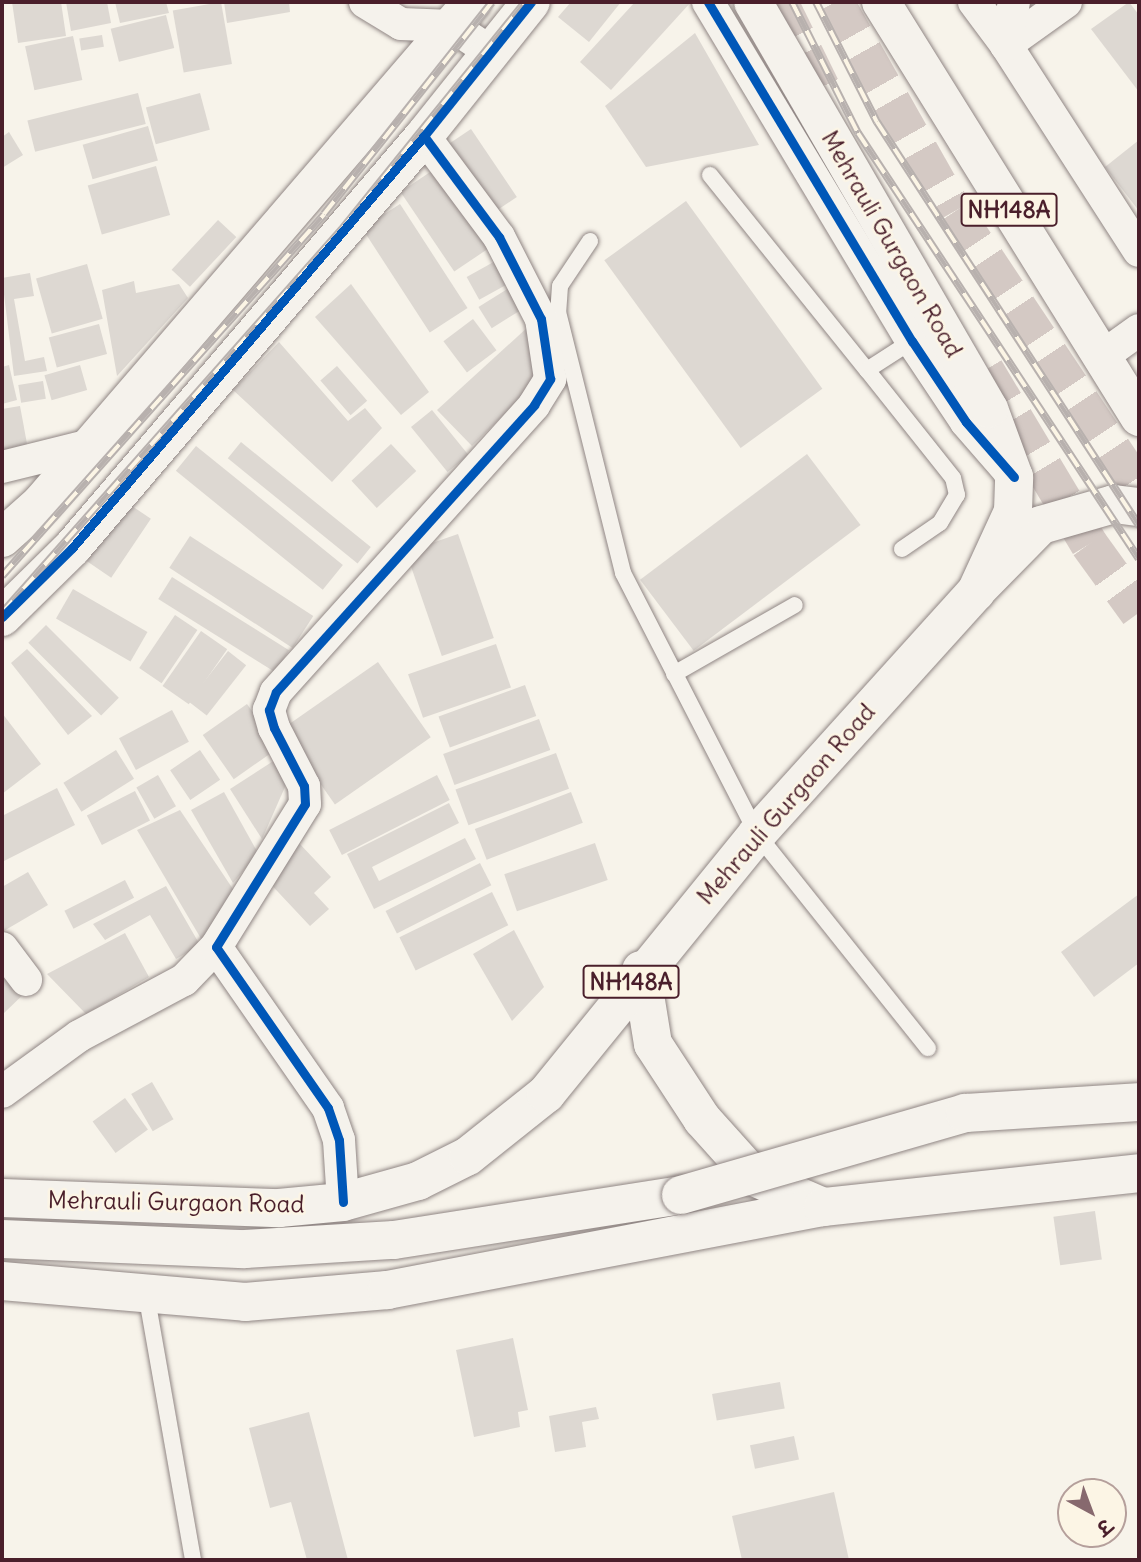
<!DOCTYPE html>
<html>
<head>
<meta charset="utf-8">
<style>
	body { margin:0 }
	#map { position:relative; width:1141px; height:1562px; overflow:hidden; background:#f7f3ea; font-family:Delius,"Playpen Sans Deva",sans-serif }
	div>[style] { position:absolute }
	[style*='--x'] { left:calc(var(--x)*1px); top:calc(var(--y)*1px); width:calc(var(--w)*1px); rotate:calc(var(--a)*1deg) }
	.building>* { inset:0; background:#ddd8d2; transform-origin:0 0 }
	.secondary-tunnel>* { height:38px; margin-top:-19px; transform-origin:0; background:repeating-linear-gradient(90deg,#d4c9c4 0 38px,transparent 0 57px) }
	.roads { filter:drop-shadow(0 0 2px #908684) drop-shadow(0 0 2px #908684) }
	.service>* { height:16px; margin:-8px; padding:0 8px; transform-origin:8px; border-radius:8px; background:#f5f2ec }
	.minor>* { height:32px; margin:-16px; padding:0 16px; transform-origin:16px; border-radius:16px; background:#f5f2ec }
	.tertiary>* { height:38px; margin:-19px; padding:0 19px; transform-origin:19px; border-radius:19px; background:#f5f2ec }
	.primary>* { height:38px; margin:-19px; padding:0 19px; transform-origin:19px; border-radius:19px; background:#f5f2ec }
	.trunk>* { height:38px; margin:-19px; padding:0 19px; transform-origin:19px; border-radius:19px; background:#f5f2ec }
	.rail>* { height:8px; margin-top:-4px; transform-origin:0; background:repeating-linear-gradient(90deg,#fcf5e5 0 16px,#b8b1ae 0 32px); box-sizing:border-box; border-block:2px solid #b8b1ae }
	.bridges { filter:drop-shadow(0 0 2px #908684) drop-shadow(0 0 2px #908684) }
	.primary-bridge>* { height:38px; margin:-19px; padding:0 19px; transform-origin:19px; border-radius:19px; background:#f5f2ec }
	.cycleway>* { height:9px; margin:-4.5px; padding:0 4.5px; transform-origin:4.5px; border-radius:4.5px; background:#0057b8 }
	span { translate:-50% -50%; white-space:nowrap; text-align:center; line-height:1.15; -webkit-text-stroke:5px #fcf5e5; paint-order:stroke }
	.shield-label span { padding:2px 5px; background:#fcf5e5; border:2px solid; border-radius:5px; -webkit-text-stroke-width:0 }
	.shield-label { font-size:23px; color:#4a1f2b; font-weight:700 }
	.street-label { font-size:24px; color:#4a1f2b }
	.frame { position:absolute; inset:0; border:4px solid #4a1f2b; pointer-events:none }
	.north { position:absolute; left:1057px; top:1478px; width:70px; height:70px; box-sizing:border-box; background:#fcf5e5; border:2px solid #b59f9b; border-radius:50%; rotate:139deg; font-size:19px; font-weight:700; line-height:28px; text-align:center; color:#4a1f2b }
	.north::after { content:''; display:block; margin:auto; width:24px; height:32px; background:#87696e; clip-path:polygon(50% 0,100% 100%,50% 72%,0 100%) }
</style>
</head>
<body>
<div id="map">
	<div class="building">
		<div style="clip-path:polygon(12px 2px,61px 2px,66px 36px,18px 43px)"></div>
		<div style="clip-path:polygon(66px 2px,107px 2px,111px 23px,71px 31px)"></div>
		<div style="clip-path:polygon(115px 2px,166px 2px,169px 13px,120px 23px)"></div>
		<div style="left:221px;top:2px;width:63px;height:49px;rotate:80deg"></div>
		<div style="clip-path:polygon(224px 2px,289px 2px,290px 12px,227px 23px)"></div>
		<div style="clip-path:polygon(571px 2px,621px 2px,589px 42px,558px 17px)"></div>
		<div style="clip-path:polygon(635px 2px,691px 2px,611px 90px,580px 62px)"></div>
		<div style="clip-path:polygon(1129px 2px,1139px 15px,1139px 92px,1091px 29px)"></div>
		<div style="left:166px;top:15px;width:34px;height:57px;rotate:76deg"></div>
		<div style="clip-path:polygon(695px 33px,759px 145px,646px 167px,605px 106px)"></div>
		<div style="left:102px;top:35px;width:12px;height:23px;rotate:81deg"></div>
		<div style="left:73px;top:36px;width:45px;height:49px;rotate:78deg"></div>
		<div style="left:138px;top:93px;width:32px;height:114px;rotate:76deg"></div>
		<div style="left:200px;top:93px;width:38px;height:56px;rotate:75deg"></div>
		<div style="left:148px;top:126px;width:36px;height:68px;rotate:74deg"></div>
		<div style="left:471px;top:129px;width:82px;height:27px;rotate:56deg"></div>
		<div style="clip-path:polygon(9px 132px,23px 155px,2px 168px,2px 137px)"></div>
		<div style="clip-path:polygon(1139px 140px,1139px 211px,1105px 167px)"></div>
		<div style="left:442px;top:164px;width:96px;height:50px;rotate:56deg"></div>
		<div style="left:156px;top:166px;width:51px;height:71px;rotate:74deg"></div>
		<div style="left:686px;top:201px;width:232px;height:101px;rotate:54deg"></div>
		<div style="left:400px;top:204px;width:124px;height:45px;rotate:57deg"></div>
		<div style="left:218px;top:220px;width:25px;height:68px;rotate:43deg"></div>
		<div style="left:499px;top:259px;width:26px;height:37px;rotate:61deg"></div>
		<div style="left:87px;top:264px;width:57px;height:53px;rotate:74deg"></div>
		<div style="clip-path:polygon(30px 273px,34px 296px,14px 299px,25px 361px,44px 357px,47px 371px,14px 376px,2px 278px)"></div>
		<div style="clip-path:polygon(134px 281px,136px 293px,179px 284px,188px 298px,117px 376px,102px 290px)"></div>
		<div style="clip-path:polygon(351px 284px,429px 392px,401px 415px,315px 317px)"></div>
		<div style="left:509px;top:288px;width:25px;height:36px;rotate:58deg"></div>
		<div style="left:473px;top:319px;width:39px;height:37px;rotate:53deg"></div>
		<div style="left:99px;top:324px;width:31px;height:52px;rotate:75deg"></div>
		<div style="clip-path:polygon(529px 326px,543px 376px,472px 446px,437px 410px)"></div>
		<div style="clip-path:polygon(279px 342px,348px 421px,365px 408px,382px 428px,332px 482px,233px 390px)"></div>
		<div style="clip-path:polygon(9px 365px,17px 400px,2px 404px,2px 367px)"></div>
		<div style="left:80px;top:365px;width:26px;height:37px;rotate:74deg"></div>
		<div style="left:337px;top:366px;width:46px;height:22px;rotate:49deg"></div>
		<div style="left:43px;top:381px;width:18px;height:25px;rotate:81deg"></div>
		<div style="clip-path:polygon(20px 406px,28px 449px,4px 454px,2px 409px)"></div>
		<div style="left:432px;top:410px;width:58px;height:27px;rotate:51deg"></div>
		<div style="left:241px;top:442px;width:167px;height:21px;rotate:39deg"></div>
		<div style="left:391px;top:444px;width:37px;height:54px;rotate:47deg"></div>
		<div style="left:196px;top:446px;width:189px;height:32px;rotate:39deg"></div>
		<div style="left:807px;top:454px;width:89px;height:209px;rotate:53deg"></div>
		<div style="left:126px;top:502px;width:30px;height:71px;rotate:34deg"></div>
		<div style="left:458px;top:534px;width:110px;height:55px;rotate:71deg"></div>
		<div style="left:190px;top:536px;width:147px;height:38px;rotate:33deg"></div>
		<div style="left:172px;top:577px;width:138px;height:26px;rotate:32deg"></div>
		<div style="left:73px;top:589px;width:86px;height:34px;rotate:30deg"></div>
		<div style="left:175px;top:615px;width:27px;height:64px;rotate:34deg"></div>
		<div style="left:46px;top:625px;width:103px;height:25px;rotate:45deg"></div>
		<div style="left:201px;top:631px;width:32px;height:67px;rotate:35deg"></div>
		<div style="left:496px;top:644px;width:46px;height:93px;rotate:71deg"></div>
		<div style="clip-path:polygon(27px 649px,92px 716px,68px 735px,11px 663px)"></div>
		<div style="left:228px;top:651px;width:23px;height:64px;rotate:38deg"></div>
		<div style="left:378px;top:662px;width:92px;height:117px;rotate:55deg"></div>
		<div style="left:525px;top:685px;width:33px;height:92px;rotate:70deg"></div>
		<div style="left:247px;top:704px;width:54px;height:54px;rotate:55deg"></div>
		<div style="left:172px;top:710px;width:36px;height:60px;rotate:62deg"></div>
		<div style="clip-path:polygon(2px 713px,41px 764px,2px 794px)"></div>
		<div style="left:539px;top:719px;width:33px;height:102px;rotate:70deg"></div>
		<div style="left:116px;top:750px;width:34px;height:62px;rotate:58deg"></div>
		<div style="left:200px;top:750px;width:36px;height:36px;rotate:56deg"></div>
		<div style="left:556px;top:753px;width:38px;height:107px;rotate:70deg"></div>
		<div style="clip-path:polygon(278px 758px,289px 778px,262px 839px,230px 789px)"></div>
		<div style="left:158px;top:775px;width:36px;height:25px;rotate:60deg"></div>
		<div style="left:437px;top:775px;width:28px;height:121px;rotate:63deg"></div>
		<div style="clip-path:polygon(57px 788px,75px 825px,2px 862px,2px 816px)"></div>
		<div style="left:135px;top:791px;width:33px;height:54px;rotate:63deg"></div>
		<div style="clip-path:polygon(224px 792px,258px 853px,233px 883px,191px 810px)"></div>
		<div style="left:571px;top:792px;width:33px;height:103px;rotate:69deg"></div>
		<div style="clip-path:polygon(449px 803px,459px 823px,372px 867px,379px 881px,465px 838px,476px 859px,374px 909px,347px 854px)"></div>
		<div style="clip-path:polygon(180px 810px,241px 901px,203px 942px,137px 830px)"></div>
		<div style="clip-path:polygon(299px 843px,331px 877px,314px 893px,329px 909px,310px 926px,263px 876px)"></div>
		<div style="left:595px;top:843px;width:39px;height:96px;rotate:71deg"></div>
		<div style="left:480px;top:863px;width:25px;height:106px;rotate:63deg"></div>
		<div style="clip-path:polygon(28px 872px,48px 905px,2px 932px,2px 887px)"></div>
		<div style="left:125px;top:880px;width:20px;height:68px;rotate:63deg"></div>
		<div style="clip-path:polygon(166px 886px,200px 945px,176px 959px,150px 915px,105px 940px,93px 924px)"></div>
		<div style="left:492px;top:892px;width:37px;height:103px;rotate:64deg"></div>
		<div style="clip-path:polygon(1139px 894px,1139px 963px,1094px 997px,1061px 952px)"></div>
		<div style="clip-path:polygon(514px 930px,544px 987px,512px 1021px,473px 954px)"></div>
		<div style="clip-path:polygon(125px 933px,149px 977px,86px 1014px,47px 974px)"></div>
		<div style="clip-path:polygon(12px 971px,29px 989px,2px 1015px,2px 981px)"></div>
		<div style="left:152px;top:1082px;width:43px;height:24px;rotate:60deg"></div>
		<div style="left:125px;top:1098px;width:39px;height:40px;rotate:54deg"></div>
		<div style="left:1095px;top:1211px;width:49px;height:42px;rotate:82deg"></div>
		<div style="clip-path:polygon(513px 1338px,528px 1410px,518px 1412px,520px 1427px,474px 1437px,456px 1350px)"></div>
		<div style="left:780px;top:1382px;width:27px;height:69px;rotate:80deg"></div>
		<div style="clip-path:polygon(596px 1407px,599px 1419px,582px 1422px,586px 1447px,555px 1452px,549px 1416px)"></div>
		<div style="clip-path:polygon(309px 1412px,348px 1560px,307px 1560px,291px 1502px,270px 1508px,249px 1428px)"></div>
		<div style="left:794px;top:1436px;width:24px;height:45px;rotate:78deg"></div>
		<div style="clip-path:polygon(834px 1492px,849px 1560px,742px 1560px,732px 1516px)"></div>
	</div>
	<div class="secondary-tunnel">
		<div style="--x:779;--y:2;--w:102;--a:63.9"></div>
		<div style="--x:835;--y:2;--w:241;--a:60.5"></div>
		<div style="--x:954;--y:212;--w:333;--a:56.3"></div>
		<div style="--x:985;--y:370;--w:203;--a:59.1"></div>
		<div style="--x:1089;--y:544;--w:85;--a:54.1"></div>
	</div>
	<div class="roads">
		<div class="service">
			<div style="--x:710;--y:175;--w:250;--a:51.2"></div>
			<div style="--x:590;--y:241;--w:54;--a:123.7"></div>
			<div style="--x:560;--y:286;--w:26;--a:94"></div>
			<div style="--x:558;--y:312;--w:269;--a:76"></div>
			<div style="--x:623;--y:573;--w:293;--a:62.8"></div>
			<div style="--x:757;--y:834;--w:274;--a:51.4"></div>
			<div style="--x:902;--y:549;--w:46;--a:-34.4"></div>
			<div style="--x:940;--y:523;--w:33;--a:-59"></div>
			<div style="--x:957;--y:495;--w:17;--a:-103"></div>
			<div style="--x:953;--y:478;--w:138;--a:-128.5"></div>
			<div style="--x:867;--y:370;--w:54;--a:-32.8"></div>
			<div style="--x:674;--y:674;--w:139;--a:-29.7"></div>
			<div style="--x:146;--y:1293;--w:271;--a:80"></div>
		</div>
		<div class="minor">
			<div style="--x:365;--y:2;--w:42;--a:31.4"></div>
			<div style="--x:401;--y:24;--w:51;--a:2.2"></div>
			<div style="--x:452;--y:26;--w:47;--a:33.7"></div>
			<div style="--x:708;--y:2;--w:396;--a:59"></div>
			<div style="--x:912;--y:341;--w:97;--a:56.3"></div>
			<div style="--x:966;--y:422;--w:61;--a:49"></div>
			<div style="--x:974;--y:2;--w:54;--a:53.3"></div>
			<div style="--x:1066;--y:2;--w:74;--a:144.4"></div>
			<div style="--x:1006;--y:45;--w:245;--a:57.2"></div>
			<div style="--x:1006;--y:45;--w:44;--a:-79.5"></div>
			<div style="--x:1100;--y:358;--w:48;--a:-35.7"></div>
			<div style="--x:2;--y:467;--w:92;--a:-13.9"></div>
			<div style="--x:2;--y:948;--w:40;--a:53"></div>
			<div style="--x:2;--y:1092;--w:95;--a:-36"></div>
			<div style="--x:79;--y:1036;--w:119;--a:-28.1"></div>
			<div style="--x:184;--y:980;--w:46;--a:-45.9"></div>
			<div style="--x:343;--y:1202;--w:62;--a:-93.7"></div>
			<div style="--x:339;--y:1140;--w:34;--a:-109"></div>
			<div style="--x:328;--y:1108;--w:196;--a:-124.8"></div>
			<div style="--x:216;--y:947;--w:168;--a:-58.1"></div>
			<div style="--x:305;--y:804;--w:18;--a:-93"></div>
			<div style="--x:304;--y:786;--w:65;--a:-117.3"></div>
			<div style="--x:274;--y:728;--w:19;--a:-106"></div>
			<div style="--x:269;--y:710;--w:19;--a:-69"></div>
			<div style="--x:276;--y:692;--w:386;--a:-48"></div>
			<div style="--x:534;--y:405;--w:31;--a:-58"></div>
			<div style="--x:550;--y:379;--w:61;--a:-98.5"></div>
			<div style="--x:541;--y:319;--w:92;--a:-117.1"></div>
			<div style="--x:499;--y:237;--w:126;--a:-126.6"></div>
		</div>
		<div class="tertiary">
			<div style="--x:2;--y:538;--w:52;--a:-41.9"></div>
			<div style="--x:41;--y:503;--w:661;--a:-49.3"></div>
			<div style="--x:2;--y:617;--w:98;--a:-44.6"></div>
			<div style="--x:72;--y:548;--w:542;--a:-49.49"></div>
			<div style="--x:424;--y:136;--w:171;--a:-51.4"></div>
		</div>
		<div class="primary">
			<div style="--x:979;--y:588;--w:88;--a:-45.5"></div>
			<div style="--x:1041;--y:525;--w:76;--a:-16"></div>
			<div style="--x:1114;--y:504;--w:25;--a:7"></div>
			<div style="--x:641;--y:970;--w:75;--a:80.8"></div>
			<div style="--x:653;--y:1044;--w:90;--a:56.8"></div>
			<div style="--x:702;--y:1119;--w:78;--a:48.1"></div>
			<div style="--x:754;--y:1177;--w:75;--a:23.5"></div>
			<div style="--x:2;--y:1239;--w:243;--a:2.4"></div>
			<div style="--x:245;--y:1249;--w:149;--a:-3.5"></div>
			<div style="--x:394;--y:1240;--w:291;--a:-8.9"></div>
		</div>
		<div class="trunk">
			<div style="--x:881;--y:2;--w:489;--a:58.1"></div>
			<div style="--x:2;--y:1198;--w:277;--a:2.1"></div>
			<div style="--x:279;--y:1208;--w:64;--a:-5.4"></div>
			<div style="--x:343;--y:1202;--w:78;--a:-15.6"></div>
			<div style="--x:418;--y:1181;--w:56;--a:-26.6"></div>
			<div style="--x:468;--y:1156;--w:100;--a:-38.5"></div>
			<div style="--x:546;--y:1094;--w:335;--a:-50.9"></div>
			<div style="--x:757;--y:834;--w:326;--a:-47.9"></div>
			<div style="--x:976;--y:592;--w:89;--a:-65.4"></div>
			<div style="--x:1013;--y:511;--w:34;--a:-88"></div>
			<div style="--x:1014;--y:477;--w:72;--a:-110.2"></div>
			<div style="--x:989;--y:409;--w:470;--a:-120.1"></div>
			<div style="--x:2;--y:1281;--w:244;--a:4.9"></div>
			<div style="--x:245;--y:1302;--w:143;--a:-4.8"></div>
			<div style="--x:387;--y:1290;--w:444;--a:-10.8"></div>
			<div style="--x:823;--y:1207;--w:318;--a:-6.1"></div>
		</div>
	</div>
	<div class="rail">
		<div style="--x:792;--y:2;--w:147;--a:63.3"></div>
		<div style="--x:858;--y:133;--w:510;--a:56.59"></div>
		<div style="--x:816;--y:2;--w:135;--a:63.1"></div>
		<div style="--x:877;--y:122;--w:482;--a:57"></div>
		<div style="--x:2;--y:576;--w:484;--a:-48.3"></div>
		<div style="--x:324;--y:214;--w:270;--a:-51.6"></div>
		<div style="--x:2;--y:613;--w:513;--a:-48.48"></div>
		<div style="--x:342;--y:229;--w:292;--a:-51.1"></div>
	</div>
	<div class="bridges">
		<div class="primary-bridge">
			<div style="--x:681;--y:1195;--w:296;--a:-16.1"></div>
			<div style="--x:965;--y:1113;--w:174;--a:-3.6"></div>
		</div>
	</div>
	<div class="cycleway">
		<div style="--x:708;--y:2;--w:396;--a:59"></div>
		<div style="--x:912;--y:341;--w:97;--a:56.3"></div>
		<div style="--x:966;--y:422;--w:73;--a:48.9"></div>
		<div style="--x:2;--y:617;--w:98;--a:-44.6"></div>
		<div style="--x:72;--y:548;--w:542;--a:-49.49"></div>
		<div style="--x:424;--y:136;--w:171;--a:-51.4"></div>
		<div style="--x:343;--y:1202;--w:62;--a:-93.7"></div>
		<div style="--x:339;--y:1140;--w:34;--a:-109"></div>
		<div style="--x:328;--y:1108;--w:196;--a:-124.8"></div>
		<div style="--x:216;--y:947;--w:168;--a:-58.1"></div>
		<div style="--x:305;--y:804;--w:18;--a:-93"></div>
		<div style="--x:304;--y:786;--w:65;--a:-117.3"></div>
		<div style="--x:274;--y:728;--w:19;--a:-106"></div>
		<div style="--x:269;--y:710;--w:19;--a:-69"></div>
		<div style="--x:276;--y:692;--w:386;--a:-48"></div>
		<div style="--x:534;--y:405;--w:31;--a:-58"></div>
		<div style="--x:550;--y:379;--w:61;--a:-98.5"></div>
		<div style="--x:541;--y:319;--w:92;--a:-117.1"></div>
		<div style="--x:499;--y:237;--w:126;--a:-126.6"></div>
	</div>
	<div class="shield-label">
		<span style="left:1009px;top:210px">NH148A</span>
		<span style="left:631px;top:982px">NH148A</span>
	</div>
	<div class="street-label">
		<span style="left:892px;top:244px;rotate:60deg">Mehrauli Gurgaon Road</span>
		<span style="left:786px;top:804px;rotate:-49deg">Mehrauli Gurgaon Road</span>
		<span style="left:176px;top:1202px;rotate:1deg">Mehrauli Gurgaon Road</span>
	</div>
	<div class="frame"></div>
	<div class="north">उ</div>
</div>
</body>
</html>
